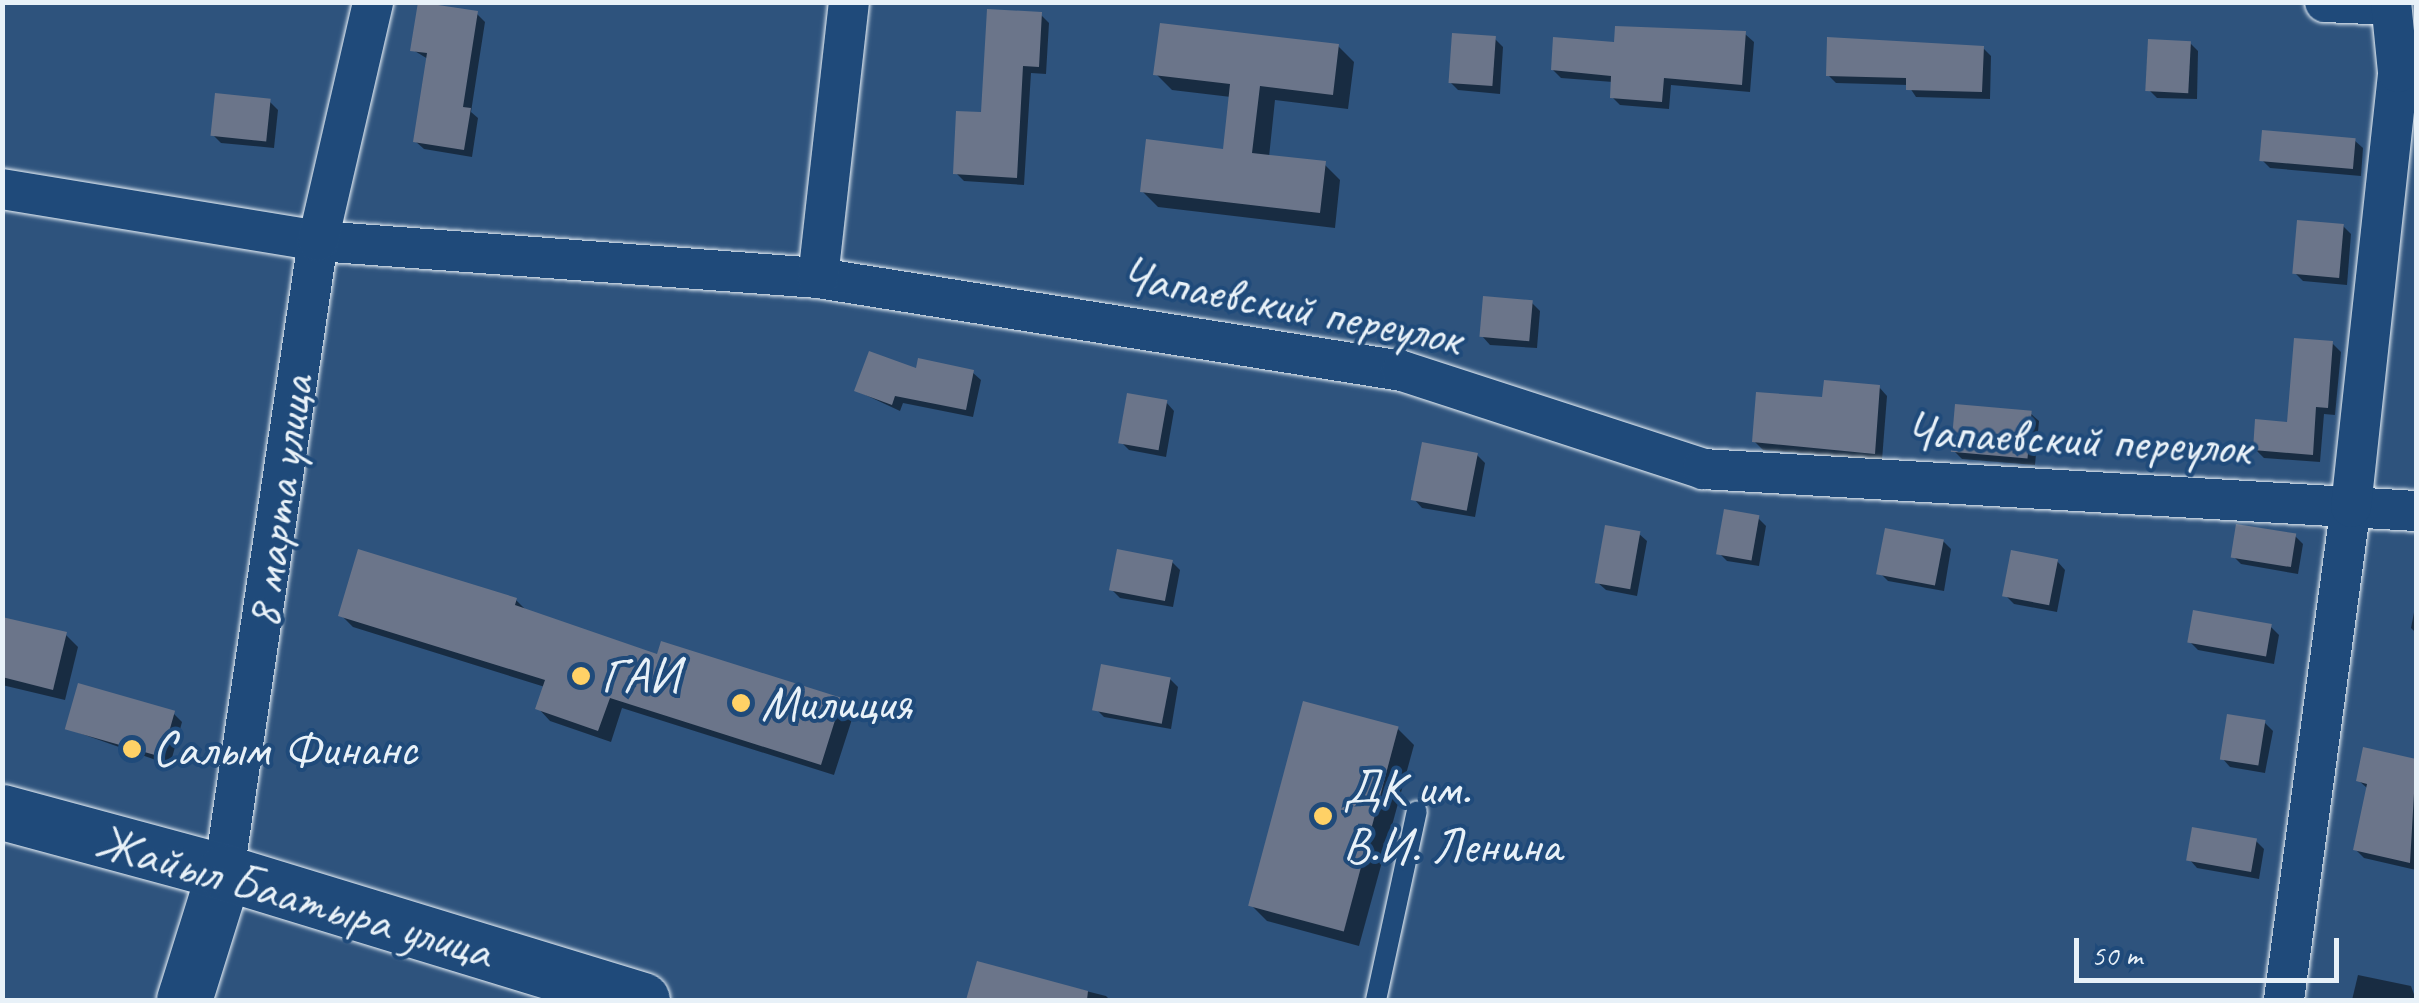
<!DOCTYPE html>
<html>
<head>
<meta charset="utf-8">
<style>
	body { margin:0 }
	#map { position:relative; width:2419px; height:1003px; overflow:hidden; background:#2e537d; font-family:Caveat,sans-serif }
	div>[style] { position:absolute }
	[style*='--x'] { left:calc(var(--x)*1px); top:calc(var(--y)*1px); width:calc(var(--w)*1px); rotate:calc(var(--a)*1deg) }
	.shadow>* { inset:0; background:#0007 }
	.building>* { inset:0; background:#6b758a; transform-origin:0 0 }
	.roads { filter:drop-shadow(0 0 2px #e8f1f8) drop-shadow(0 0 2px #e8f1f8) }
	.lane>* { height:20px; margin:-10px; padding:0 10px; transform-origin:10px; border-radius:10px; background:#1f4a7a }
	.street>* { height:40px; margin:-20px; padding:0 20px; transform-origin:20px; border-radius:20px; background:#1f4a7a }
	.secondary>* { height:55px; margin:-27.5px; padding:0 27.5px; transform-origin:27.5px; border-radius:27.5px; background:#1f4a7a }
	.highway>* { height:55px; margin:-27.5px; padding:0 27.5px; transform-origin:27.5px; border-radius:27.5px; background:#1f4a7a }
	.dots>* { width:28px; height:28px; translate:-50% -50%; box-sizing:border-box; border:5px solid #1f4a7a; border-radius:50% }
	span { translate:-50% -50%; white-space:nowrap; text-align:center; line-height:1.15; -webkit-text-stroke:8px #1f4a7a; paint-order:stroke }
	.street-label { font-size:50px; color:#e8f1f8 }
	.poi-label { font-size:50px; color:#e8f1f8 }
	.left { translate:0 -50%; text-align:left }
	.frame { position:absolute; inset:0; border:5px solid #e8f1f8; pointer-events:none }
	.scale { position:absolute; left:2074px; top:938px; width:265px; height:45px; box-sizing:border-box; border:5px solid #e8f1f8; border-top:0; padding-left:12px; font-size:30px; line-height:35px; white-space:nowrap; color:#e8f1f8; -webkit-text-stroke:8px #1f4a7a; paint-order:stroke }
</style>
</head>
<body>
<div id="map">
	<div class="shadow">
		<div style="clip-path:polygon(477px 14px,485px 22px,471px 112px,478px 118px,472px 157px,424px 149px,415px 141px,428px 59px,413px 50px)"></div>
		<div style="clip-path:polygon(1041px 15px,1049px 23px,1046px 74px,1031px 73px,1024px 185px,964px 181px,956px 173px)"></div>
		<div style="clip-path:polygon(1745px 34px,1754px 42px,1750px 92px,1671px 85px,1669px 109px,1620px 105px,1612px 97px,1613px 82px,1561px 78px,1553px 70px,1616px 45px)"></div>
		<div style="clip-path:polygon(1495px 39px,1503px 47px,1500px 94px,1458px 90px,1450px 82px)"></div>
		<div style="clip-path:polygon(2190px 43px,2198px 51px,2197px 99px,2157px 98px,2149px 90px)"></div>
		<div style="clip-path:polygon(1338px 46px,1354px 62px,1348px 109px,1275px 100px,1269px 157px,1324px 164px,1340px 180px,1335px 228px,1158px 207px,1142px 191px,1225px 151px,1231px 97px,1172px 90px,1156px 74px)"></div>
		<div style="clip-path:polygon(1983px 48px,1991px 56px,1990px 99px,1916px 97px,1908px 85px,1836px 83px,1828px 75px)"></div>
		<div style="clip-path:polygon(270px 102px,278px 110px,274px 148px,221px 143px,213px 135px)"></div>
		<div style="clip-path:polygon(2354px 140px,2363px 148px,2361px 176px,2270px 168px,2262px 160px)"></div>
		<div style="clip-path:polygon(2343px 226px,2351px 234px,2347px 285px,2303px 281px,2295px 273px)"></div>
		<div style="clip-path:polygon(1532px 303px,1540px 311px,1537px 348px,1490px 345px,1482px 336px)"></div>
		<div style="clip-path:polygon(2332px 343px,2341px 352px,2335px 415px,2324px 414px,2320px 462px,2264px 458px,2255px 449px,2290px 424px)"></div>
		<div style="clip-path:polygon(918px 371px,972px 372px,981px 380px,973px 417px,903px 403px,900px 411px,857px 391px)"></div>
		<div style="clip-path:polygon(1879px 387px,1887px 396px,1882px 460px,1763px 450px,1755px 442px)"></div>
		<div style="clip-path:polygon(1166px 402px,1174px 411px,1166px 457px,1129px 450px,1121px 442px)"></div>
		<div style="clip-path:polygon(2030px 413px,2039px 421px,2035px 465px,1962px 459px,1954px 451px)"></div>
		<div style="clip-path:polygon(1477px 455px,1485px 463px,1475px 517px,1422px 508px,1414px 499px)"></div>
		<div style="clip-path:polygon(1758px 518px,1766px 526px,1759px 566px,1727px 561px,1719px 553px)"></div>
		<div style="clip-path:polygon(1638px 533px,1647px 541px,1637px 596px,1606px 590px,1597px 582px)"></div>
		<div style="clip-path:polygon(2295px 536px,2303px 544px,2298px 574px,2241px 564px,2233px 556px)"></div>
		<div style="clip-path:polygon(1943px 541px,1951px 549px,1944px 591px,1888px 581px,1880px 573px)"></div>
		<div style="clip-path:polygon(2057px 561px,2065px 570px,2057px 612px,2014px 604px,2006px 596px)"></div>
		<div style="clip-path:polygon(1172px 562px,1180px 570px,1173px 607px,1120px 598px,1112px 590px)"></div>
		<div style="clip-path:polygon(516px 600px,528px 612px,658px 657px,841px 700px,854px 713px,834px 775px,622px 708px,611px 742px,550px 721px,538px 708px,545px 687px,353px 627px,341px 615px)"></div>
		<div style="clip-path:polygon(2416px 602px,2416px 633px,2411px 628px)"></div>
		<div style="clip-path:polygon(2px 619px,66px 635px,78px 647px,65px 700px,2px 685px)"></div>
		<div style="clip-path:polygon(2271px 627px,2279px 635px,2274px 664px,2198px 650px,2190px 642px)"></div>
		<div style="clip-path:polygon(1170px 679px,1178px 687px,1171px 729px,1104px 717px,1096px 709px)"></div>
		<div style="clip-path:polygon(174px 714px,182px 722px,170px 765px,68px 729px)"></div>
		<div style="clip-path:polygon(2265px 723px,2273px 731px,2265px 773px,2230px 767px,2222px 758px)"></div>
		<div style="clip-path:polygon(1398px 729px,1414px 745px,1359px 946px,1267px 921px,1251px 905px)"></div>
		<div style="clip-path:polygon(2365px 750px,2416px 762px,2416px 870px,2364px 858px,2356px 850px,2367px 788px,2358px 780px)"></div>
		<div style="clip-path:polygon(2256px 841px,2264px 849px,2259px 879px,2197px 868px,2189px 859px)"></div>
		<div style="clip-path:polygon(978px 964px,1106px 996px,1110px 1000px,969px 1000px)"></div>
		<div style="clip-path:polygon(2358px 975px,2411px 986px,2416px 1000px,2352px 1000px)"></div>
	</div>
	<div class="building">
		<div style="clip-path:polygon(418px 2px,478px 11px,463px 107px,471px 108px,464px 150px,413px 142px,427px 53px,410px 51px)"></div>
		<div style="clip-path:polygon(987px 9px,1042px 12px,1039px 67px,1023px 66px,1017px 178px,953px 174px,956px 111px,981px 112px)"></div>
		<div style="clip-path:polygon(1160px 23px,1339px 44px,1333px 95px,1260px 86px,1252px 153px,1326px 161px,1320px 213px,1140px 192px,1146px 139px,1223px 149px,1230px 84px,1153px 75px)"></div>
		<div style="clip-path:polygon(1615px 26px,1746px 31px,1742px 85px,1664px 78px,1662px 102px,1610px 98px,1611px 76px,1551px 70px,1553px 37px,1614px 42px)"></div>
		<div style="left:1452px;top:33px;width:44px;height:50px;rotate:4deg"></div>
		<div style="clip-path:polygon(1827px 37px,1984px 46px,1982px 92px,1906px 90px,1906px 78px,1826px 76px)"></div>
		<div style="left:2148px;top:39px;width:43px;height:52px;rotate:3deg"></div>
		<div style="left:215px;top:93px;width:56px;height:43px;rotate:6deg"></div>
		<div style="left:2262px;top:130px;width:94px;height:31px;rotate:5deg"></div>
		<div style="left:2297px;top:220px;width:47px;height:54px;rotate:5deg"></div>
		<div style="left:1483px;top:296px;width:50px;height:41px;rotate:5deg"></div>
		<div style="clip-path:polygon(2294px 338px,2333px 341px,2328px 408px,2316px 407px,2313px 455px,2253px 450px,2255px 419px,2287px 422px)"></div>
		<div style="clip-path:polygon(869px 351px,916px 368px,918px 358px,974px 370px,966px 410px,895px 396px,892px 405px,854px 391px)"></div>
		<div style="clip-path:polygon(1824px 380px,1880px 385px,1875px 454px,1752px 442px,1756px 392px,1822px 397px)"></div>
		<div style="left:1127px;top:393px;width:41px;height:51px;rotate:10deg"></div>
		<div style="left:1955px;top:404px;width:77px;height:48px;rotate:5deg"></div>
		<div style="left:1422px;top:442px;width:57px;height:59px;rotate:11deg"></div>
		<div style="left:1724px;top:509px;width:36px;height:46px;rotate:10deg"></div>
		<div style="left:2236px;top:524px;width:61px;height:34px;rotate:9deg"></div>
		<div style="left:1605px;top:525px;width:36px;height:59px;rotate:10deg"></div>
		<div style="left:1885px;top:528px;width:60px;height:47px;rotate:11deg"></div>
		<div style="clip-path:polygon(358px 549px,517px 598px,515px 605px,657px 654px,661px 641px,842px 698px,821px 765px,610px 698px,598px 731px,535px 709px,545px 680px,338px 616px)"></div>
		<div style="left:1117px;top:549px;width:57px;height:42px;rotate:11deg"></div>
		<div style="left:2011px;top:550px;width:48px;height:47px;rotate:11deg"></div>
		<div style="left:2193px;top:610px;width:80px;height:33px;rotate:10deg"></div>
		<div style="clip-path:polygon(2px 617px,67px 632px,53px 690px,2px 677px)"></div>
		<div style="left:1101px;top:664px;width:71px;height:47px;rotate:11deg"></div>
		<div style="left:78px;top:683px;width:101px;height:48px;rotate:16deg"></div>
		<div style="left:1303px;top:701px;width:99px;height:212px;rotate:15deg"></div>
		<div style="left:2227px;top:714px;width:39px;height:46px;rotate:9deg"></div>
		<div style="clip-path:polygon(2363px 747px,2416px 759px,2410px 863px,2353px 850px,2367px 784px,2356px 781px)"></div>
		<div style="left:2192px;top:827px;width:66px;height:34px;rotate:10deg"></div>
		<div style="clip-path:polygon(977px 961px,1088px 991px,1087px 1000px,966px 1000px)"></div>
	</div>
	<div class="roads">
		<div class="lane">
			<div style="--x:1376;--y:1000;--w:193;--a:-77.8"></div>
		</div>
		<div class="street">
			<div style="--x:2325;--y:2;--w:66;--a:2.6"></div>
			<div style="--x:2;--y:189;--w:320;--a:9.3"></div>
			<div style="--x:318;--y:241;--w:501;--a:4.23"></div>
			<div style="--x:818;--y:278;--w:591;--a:9.05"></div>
			<div style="--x:1402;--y:371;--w:317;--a:18"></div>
			<div style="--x:1703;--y:469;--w:714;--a:3.37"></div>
			<div style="--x:818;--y:278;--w:278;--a:-83.6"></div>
			<div style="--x:224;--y:872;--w:638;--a:-81.53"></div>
			<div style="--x:318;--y:241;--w:245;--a:-77"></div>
			<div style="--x:2284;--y:1000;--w:498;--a:-82.3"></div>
			<div style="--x:2351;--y:507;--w:438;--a:-83.8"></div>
			<div style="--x:2398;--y:72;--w:70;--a:-95.7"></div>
		</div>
		<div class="secondary">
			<div style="--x:184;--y:1000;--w:134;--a:-72.6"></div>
		</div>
		<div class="highway">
			<div style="--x:2;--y:812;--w:230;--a:15.1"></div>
			<div style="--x:224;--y:872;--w:437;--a:17"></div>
		</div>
	</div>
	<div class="dots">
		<div style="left:581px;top:676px;background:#ffd166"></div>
		<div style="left:741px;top:703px;background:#ffd166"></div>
		<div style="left:132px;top:749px;background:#ffd166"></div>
		<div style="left:1323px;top:816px;background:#ffd166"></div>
	</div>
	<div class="street-label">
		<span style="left:1291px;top:306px;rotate:11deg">Чапаевский переулок</span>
		<span style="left:2078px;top:439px;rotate:3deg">Чапаевский переулок</span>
		<span style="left:279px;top:502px;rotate:-82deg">8 марта улица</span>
		<span style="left:294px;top:896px;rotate:16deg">Жайыл Баатыра улица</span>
	</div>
	<div class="poi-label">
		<span class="left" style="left:601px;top:676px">ГАИ</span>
		<span class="left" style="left:761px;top:703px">Милиция</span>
		<span class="left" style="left:152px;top:749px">Салым Финанс</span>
		<span class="left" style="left:1343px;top:816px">ДК им.<br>В.И. Ленина</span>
	</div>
	<div class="frame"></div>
	<div class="scale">50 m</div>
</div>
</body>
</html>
